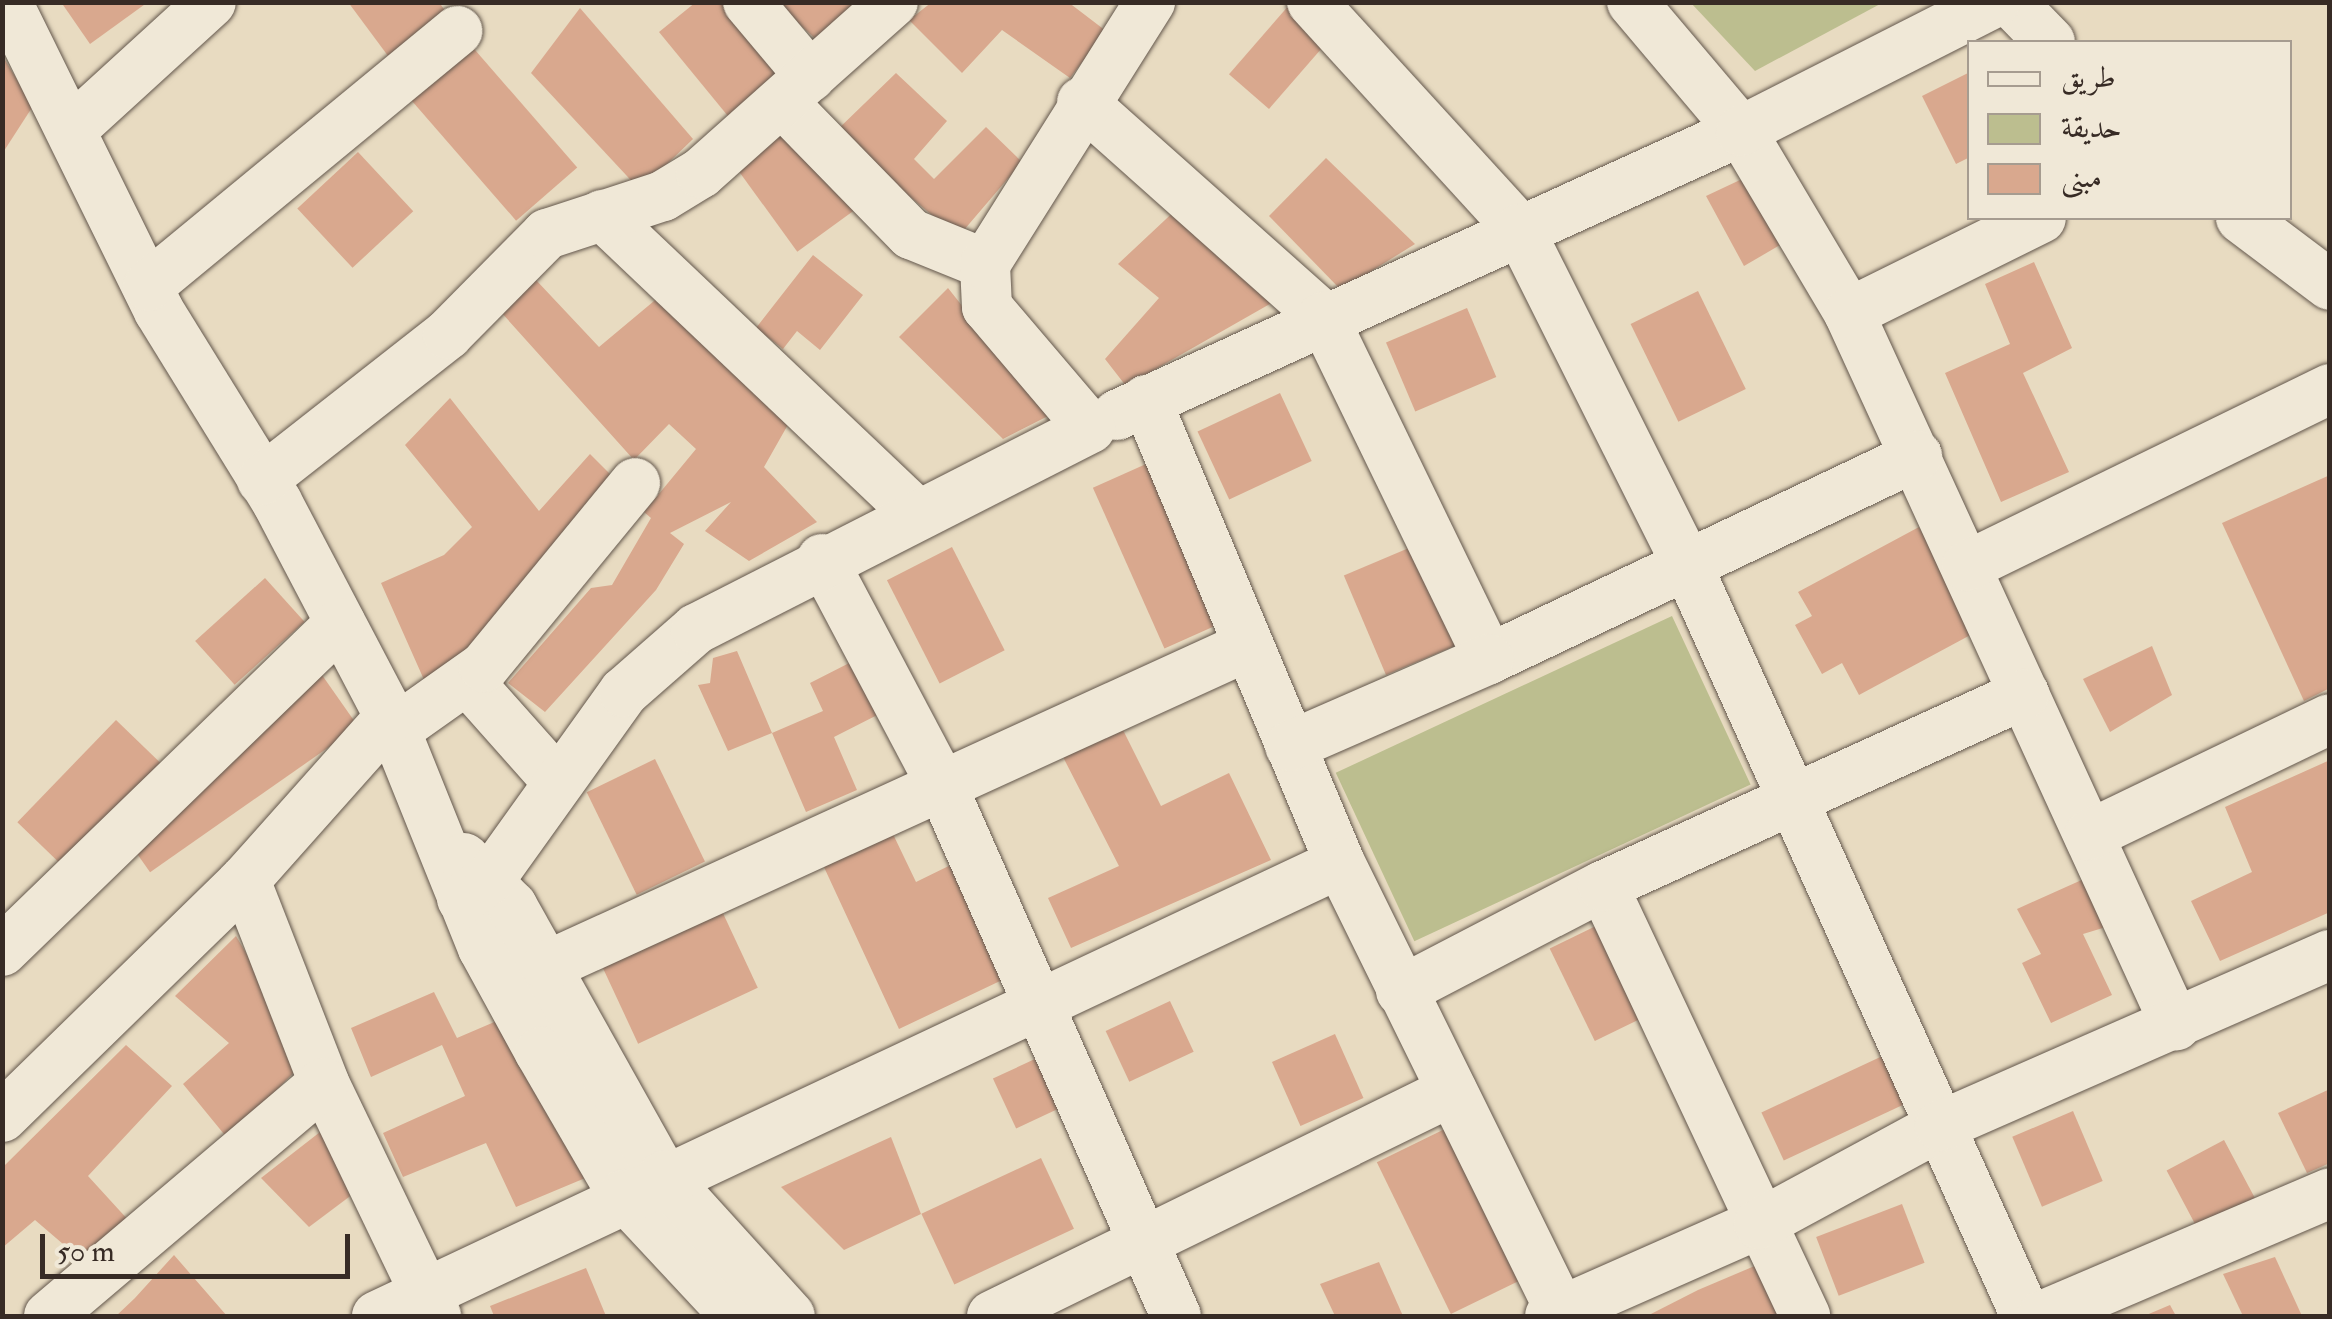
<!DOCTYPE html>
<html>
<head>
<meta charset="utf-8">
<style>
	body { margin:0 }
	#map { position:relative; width:2332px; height:1319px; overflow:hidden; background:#e8dbc1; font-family:"IM FELL Double Pica",Amiri,serif }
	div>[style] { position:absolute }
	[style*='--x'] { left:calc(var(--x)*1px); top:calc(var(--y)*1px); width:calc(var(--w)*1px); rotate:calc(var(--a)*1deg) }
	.green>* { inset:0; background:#bcbe8f; transform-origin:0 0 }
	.building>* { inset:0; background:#d9a88e; transform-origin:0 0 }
	.roads { filter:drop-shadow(0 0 2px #63574c) drop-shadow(0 0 2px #63574c) }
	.minor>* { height:50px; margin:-25px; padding:0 25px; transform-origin:25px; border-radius:25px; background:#f0e8d7 }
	span { translate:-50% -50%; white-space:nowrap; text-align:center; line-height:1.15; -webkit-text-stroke:8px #f0e8d7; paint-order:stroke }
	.frame { position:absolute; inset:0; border:5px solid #372b25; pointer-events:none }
	.legend { position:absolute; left:1967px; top:40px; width:325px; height:180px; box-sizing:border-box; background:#f0e8d7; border:2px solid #a69c90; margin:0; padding:12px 18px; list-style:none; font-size:30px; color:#372b25 }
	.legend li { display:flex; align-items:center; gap:20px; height:50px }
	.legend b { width:50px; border:2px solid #a69c90 }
	.scale { position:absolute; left:40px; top:1234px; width:310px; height:45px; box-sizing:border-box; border:5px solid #372b25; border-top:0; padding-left:12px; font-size:30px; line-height:35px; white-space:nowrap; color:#372b25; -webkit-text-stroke:8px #f0e8d7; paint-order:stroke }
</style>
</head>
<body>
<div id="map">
	<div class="green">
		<div style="clip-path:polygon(1691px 3px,1882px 3px,1755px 71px)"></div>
		<div style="left:1672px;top:616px;width:186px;height:371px;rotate:65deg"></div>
	</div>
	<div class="building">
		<div style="clip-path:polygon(61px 2px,148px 2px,90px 44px)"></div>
		<div style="clip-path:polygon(348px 2px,439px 2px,452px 21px,394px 64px)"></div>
		<div style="clip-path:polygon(696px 2px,737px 2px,793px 71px,732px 121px,659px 32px)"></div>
		<div style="clip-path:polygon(775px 2px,858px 2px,820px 43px)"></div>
		<div style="clip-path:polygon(932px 2px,1068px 2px,1106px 31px,1070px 78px,1002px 30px,962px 73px,909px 20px)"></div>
		<div style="left:1290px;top:4px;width:53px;height:93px;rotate:41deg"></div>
		<div style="clip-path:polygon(580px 8px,693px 139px,640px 190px,531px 73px)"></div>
		<div style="left:469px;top:43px;width:165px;height:81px;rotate:49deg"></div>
		<div style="clip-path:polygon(2px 55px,33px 106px,2px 154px)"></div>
		<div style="clip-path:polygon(1970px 72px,1970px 157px,1956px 164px,1922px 96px)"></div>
		<div style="clip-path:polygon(896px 73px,947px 121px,914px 159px,934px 179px,986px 127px,1022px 162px,958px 237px,834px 133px)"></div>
		<div style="left:793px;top:125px;width:105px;height:71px;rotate:54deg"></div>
		<div style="left:358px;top:152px;width:81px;height:83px;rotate:47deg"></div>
		<div style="clip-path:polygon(1326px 158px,1415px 244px,1341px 290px,1269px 216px)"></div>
		<div style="clip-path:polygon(1757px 172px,1799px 234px,1744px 266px,1706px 196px)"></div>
		<div style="clip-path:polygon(1181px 205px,1282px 297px,1126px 386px,1105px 359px,1159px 298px,1118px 264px)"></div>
		<div style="clip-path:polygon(813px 255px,863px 295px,820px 350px,797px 331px,783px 349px,756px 328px)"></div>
		<div style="clip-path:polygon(2034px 262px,2072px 348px,2023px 373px,2069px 472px,2001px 502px,1945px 373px,2010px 344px,1985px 284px)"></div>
		<div style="clip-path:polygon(536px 280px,599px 347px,666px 291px,794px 414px,764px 467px,817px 522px,749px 561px,705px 531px,731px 502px,670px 533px,684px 544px,656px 590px,545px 712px,508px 683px,591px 588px,612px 585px,651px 518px,644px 512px,696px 449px,669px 424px,634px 460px,500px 311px)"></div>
		<div style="clip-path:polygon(948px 288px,997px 350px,1054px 413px,1003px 439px,899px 337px)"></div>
		<div style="left:1698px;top:291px;width:109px;height:75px;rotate:64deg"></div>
		<div style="left:1467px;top:308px;width:75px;height:88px;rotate:67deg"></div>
		<div style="left:1280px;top:393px;width:75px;height:91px;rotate:65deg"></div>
		<div style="clip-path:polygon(450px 398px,539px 511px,590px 454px,621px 485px,485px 648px,425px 682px,381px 583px,444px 555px,472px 527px,405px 445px)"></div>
		<div style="left:1155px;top:460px;width:176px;height:68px;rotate:66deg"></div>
		<div style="clip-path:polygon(2330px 475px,2330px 688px,2304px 701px,2222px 523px)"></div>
		<div style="clip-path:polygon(1919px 527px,1976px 632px,1859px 695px,1842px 663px,1822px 674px,1795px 625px,1812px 616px,1798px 592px)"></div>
		<div style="left:1423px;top:542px;width:108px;height:86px;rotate:67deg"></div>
		<div style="left:952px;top:547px;width:116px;height:73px;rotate:63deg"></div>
		<div style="left:265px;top:578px;width:59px;height:94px;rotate:48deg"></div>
		<div style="clip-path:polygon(2152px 646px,2172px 695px,2110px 732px,2083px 679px)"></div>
		<div style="clip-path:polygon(737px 651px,772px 733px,823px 711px,810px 683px,863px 656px,891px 708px,834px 737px,857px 790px,806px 812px,772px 733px,728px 751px,698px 685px,710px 683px,713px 658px)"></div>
		<div style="left:322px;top:675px;width:63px;height:254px;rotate:55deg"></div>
		<div style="left:116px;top:720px;width:63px;height:142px;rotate:44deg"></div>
		<div style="clip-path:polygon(1122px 728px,1161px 806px,1229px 773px,1271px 860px,1071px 948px,1048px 898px,1119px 866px,1063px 757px)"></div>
		<div style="left:655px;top:759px;width:114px;height:76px;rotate:64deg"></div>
		<div style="clip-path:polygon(2330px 760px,2330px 912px,2220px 961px,2191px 901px,2252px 872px,2225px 807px)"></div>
		<div style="clip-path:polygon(892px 832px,916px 882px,965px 858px,1021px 971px,899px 1029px,823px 865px)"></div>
		<div style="clip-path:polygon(2095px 874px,2116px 924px,2083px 934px,2112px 995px,2051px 1023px,2022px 963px,2041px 954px,2017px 909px)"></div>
		<div style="left:721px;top:909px;width:87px;height:132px;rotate:65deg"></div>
		<div style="left:1600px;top:924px;width:103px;height:56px;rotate:64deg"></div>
		<div style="clip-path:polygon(236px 936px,308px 1058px,228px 1139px,183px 1084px,229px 1043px,175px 996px)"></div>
		<div style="clip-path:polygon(434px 992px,457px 1038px,513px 1014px,602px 1171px,516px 1207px,486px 1143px,403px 1177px,383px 1133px,465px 1096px,442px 1045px,371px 1077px,351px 1028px)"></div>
		<div style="left:1170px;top:1001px;width:56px;height:71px;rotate:65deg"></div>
		<div style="left:1335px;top:1034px;width:70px;height:69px;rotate:66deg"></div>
		<div style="clip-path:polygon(126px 1045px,172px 1086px,88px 1176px,130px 1222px,84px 1262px,35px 1220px,2px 1248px,2px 1168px)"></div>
		<div style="left:1050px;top:1052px;width:55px;height:63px;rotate:65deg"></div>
		<div style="left:1891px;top:1052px;width:53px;height:143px;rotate:65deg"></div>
		<div style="clip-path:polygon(2330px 1089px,2330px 1163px,2307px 1173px,2278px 1113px)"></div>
		<div style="left:2073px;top:1111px;width:76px;height:66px;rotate:67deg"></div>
		<div style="left:1455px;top:1124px;width:169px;height:87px;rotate:64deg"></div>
		<div style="clip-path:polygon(329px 1125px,361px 1188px,309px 1227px,261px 1178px)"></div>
		<div style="clip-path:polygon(891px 1137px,921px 1214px,844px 1250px,781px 1187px)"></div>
		<div style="left:2224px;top:1140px;width:66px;height:65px;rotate:62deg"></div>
		<div style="left:1041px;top:1158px;width:78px;height:132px;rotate:65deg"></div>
		<div style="left:1902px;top:1204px;width:63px;height:92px;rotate:69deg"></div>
		<div style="clip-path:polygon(174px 1255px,227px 1316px,116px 1316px,135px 1298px)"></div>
		<div style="clip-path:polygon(2275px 1257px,2302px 1316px,2243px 1316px,2223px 1274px)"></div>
		<div style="clip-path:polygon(1379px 1262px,1403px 1316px,1335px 1316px,1320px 1284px)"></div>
		<div style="clip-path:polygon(1764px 1262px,1786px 1316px,1647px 1316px,1698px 1290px)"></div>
		<div style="clip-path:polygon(586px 1268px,606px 1316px,494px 1316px,490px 1306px)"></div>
		<div style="clip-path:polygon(2170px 1305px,2176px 1316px,2144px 1316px)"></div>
	</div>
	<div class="roads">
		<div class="minor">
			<div style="--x:7;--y:2;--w:344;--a:63.8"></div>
			<div style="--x:159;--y:311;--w:225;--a:58.3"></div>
			<div style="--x:277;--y:502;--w:243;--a:62.3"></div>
			<div style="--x:390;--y:717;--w:249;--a:68.1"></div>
			<div style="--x:483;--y:948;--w:119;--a:61.3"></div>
			<div style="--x:540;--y:1052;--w:165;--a:59.9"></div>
			<div style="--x:623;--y:1195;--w:166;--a:47"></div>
			<div style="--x:748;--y:2;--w:97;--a:50"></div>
			<div style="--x:1312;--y:2;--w:307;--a:47.6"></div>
			<div style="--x:1519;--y:229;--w:376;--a:63.4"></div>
			<div style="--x:1687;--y:565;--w:824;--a:65.71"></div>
			<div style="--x:1632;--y:2;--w:169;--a:49.8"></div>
			<div style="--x:1741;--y:131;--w:212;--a:59.3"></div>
			<div style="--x:1849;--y:313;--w:784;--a:65.36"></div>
			<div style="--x:2011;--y:2;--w:56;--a:45.7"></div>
			<div style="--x:1082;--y:102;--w:323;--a:41.7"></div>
			<div style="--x:1323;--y:317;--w:380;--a:64.1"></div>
			<div style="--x:1489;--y:659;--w:474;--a:-25.4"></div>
			<div style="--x:784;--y:104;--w:182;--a:45.7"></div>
			<div style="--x:911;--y:234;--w:80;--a:22.1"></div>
			<div style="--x:72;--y:129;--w:188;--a:-42.4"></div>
			<div style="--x:602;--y:215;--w:433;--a:43.5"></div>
			<div style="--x:2241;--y:218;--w:111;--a:37"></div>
			<div style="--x:148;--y:286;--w:401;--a:-39.5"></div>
			<div style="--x:1849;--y:313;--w:214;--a:-26.3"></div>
			<div style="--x:1146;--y:400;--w:502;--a:67.27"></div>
			<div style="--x:1340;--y:863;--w:505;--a:63.79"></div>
			<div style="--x:1117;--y:415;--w:686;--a:-24.47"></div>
			<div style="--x:1741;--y:131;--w:285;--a:-26.9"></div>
			<div style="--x:262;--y:480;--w:236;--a:-38.1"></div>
			<div style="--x:448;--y:334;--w:141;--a:-45.3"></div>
			<div style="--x:547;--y:234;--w:122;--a:-18.1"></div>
			<div style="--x:663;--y:196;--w:44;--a:-31.2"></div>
			<div style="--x:701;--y:173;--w:257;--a:-41.7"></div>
			<div style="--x:822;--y:559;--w:259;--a:62.1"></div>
			<div style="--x:943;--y:788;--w:577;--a:66.19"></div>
			<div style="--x:1967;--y:566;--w:404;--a:-26"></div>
			<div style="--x:468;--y:681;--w:131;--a:48.4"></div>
			<div style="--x:395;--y:730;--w:109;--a:-35.3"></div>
			<div style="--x:484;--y:667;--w:238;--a:-50.6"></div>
			<div style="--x:1290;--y:746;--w:217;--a:-23.6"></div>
			<div style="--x:2089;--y:835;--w:267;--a:-25.7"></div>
			<div style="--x:464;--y:858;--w:68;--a:45"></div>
			<div style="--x:512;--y:906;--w:309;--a:60.8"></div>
			<div style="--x:663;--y:1176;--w:189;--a:47.8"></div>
			<div style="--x:245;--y:880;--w:218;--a:68.7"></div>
			<div style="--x:324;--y:1083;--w:259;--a:64.3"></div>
			<div style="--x:1603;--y:886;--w:475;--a:64.8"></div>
			<div style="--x:462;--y:899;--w:34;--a:-36"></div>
			<div style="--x:490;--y:879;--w:230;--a:-54.4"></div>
			<div style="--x:624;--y:692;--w:96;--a:-41.2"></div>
			<div style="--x:696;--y:629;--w:442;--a:-27"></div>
			<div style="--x:1090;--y:428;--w:159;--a:-130.4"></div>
			<div style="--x:987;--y:307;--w:43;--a:-92.7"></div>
			<div style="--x:985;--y:264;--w:310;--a:-57.8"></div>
			<div style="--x:2;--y:951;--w:471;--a:-44.1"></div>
			<div style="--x:547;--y:966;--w:771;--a:-24.54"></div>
			<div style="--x:1401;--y:991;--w:228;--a:-27.5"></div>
			<div style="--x:1603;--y:886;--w:463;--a:-24.5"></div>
			<div style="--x:2;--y:1117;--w:339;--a:-44.3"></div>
			<div style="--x:245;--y:880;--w:218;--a:-48.3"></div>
			<div style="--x:49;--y:1316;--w:360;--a:-40.3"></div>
			<div style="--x:377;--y:1316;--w:1064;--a:-25.19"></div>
			<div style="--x:992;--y:1316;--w:512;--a:-26.06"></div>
			<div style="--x:1550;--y:1316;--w:228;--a:-23.8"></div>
			<div style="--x:1759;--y:1224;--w:206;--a:-28.4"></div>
			<div style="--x:1940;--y:1126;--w:426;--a:-23.7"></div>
			<div style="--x:2042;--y:1316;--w:313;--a:-23.1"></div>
		</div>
	</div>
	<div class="frame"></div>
	<ul class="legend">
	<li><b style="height:12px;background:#f0e8d7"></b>طريق</li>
	<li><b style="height:28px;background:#bcbe8f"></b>حديقة</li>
	<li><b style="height:28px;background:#d9a88e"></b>مبنى</li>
	</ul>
	<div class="scale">50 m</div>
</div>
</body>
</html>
